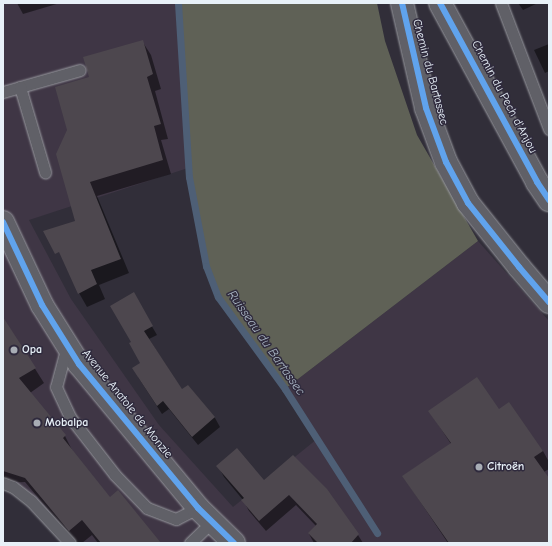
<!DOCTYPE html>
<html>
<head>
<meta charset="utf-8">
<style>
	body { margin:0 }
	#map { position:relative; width:552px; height:546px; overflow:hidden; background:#312e39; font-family:"Comic Neue",sans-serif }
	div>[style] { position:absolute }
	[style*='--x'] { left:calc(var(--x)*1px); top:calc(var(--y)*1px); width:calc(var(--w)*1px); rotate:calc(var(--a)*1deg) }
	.built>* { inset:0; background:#3f3645 }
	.green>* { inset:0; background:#5f6156 }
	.shadow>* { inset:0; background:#0007 }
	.stream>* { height:7px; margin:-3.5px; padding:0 3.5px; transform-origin:3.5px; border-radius:3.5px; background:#4e5f76 }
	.building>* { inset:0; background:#4d474e }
	.roads { filter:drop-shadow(0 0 1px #98999f) drop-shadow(0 0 1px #98999f) }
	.service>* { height:11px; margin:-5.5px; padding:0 5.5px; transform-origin:5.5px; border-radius:5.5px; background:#606067 }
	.minor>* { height:22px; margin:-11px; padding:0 11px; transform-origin:11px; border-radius:11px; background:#606067 }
	.primary>* { height:22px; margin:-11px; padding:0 11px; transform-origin:11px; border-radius:11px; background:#606067 }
	.cycleway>* { height:6px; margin:-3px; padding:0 3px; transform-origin:3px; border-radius:3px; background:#60a3ed }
	.dots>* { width:11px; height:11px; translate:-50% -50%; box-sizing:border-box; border:2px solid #2f2a3d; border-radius:50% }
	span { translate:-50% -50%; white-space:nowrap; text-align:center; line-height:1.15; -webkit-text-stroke:3px #2f2a3d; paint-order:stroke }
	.street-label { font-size:12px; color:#e8f1f8 }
	.poi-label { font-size:12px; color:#e8f1f8; font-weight:700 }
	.left { translate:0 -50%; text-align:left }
	.water-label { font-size:13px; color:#acb9c6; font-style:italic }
	.frame { position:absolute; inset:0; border:4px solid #e8f1f8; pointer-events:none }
</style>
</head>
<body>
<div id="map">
	<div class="built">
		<div style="clip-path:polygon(3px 3px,178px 3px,188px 168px,29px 220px,71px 299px,159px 425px,233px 507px,317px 439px,285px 389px,478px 241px,549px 321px,549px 543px,78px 543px,34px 496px,3px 475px)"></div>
	</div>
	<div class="green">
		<div style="clip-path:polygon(178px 3px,377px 3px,385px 41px,417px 135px,478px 241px,285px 389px,218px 297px,206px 266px,189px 177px)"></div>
	</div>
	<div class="shadow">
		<div style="clip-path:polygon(17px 3px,60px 3px,23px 14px)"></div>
		<div style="clip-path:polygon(518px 3px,538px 3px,523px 10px)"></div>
		<div style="clip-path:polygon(142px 41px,151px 55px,161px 89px,155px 91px,168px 139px,161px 140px,171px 174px,97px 196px,129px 273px,99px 285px,105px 299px,87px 307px,79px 293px,76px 221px,90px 78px)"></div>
		<div style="clip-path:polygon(549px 44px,549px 71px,545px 73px,534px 50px)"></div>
		<div style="clip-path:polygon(133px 294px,157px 335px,149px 339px,182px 390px,188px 386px,215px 418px,220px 427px,198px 445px,169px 409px,162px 414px,138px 377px,141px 363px,132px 343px)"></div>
		<div style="clip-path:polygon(3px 318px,44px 383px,30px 393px,65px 436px,73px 452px,110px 498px,159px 543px,98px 543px,92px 535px,82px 543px,76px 543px,25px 482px,3px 483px)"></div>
		<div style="clip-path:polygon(499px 410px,543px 451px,549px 462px,549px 469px,544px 472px,549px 480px,549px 543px,448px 543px,403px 476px,451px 444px,430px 412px)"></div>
		<div style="clip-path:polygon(293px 456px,358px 535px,363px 543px,314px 543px,309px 534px,316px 526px,296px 505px,266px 531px,249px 511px,243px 500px,224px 477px,218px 466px,264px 481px)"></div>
	</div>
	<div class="stream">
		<div style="--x:178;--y:3;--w:174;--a:86.4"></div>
		<div style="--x:189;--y:177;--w:91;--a:79.2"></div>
		<div style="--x:206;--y:266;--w:33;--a:69"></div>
		<div style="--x:218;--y:297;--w:114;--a:53.9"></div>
		<div style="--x:285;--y:389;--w:171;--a:57.4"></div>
	</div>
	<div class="building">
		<div style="clip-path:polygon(143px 40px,153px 74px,147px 77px,161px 124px,154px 126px,163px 160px,90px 182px,121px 259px,91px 270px,97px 284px,78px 294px,59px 252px,55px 254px,43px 231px,75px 221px,56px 154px,67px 130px,55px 87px,89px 77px,83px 57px)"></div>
		<div style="clip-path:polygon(134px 292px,153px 326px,144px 331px,182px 389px,188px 385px,215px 417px,192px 437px,163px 401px,157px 406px,132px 368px,140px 363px,129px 343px,131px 342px,110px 306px)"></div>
		<div style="clip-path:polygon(3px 317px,36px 368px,19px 378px,66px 435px,63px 438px,110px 497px,118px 490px,161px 543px,101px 543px,82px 520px,69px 531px,25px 478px,3px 471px)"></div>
		<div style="clip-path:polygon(477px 377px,499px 409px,509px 402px,543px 451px,534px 457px,549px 478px,549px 543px,449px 543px,402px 476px,451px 443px,428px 411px)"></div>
		<div style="clip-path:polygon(237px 448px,264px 480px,293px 455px,327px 489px,359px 534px,351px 543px,318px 543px,308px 533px,317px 524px,289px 495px,259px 521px,241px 500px,244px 498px,216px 466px)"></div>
	</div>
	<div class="roads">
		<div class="service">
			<div style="--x:501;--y:3;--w:135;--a:69.1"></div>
			<div style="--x:20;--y:87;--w:62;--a:-15.8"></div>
			<div style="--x:3;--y:92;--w:18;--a:-16"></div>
			<div style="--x:20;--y:87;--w:89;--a:73.6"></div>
			<div style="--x:67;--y:346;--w:42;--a:105"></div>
			<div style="--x:56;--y:387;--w:33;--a:65"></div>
			<div style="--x:70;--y:417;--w:73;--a:52.2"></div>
			<div style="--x:115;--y:475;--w:46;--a:45.9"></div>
			<div style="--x:147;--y:508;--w:31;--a:21"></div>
			<div style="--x:176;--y:519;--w:25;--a:-27"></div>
			<div style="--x:3;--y:483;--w:11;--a:22"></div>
			<div style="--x:13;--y:487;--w:23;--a:38"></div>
			<div style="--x:31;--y:501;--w:57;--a:47.1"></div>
			<div style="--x:190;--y:543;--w:30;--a:-44"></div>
		</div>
		<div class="minor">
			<div style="--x:402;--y:3;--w:108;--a:77.1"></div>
			<div style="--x:426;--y:108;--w:58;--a:69.7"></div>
			<div style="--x:446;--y:162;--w:47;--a:61.8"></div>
			<div style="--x:468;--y:203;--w:82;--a:51.4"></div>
			<div style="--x:519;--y:267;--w:46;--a:49.4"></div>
			<div style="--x:440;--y:3;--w:204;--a:61.5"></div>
			<div style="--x:537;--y:182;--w:22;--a:56"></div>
		</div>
		<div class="primary">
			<div style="--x:3;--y:222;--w:92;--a:64.8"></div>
			<div style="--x:42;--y:305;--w:70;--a:57.9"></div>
			<div style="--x:79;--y:364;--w:187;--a:50.4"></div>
			<div style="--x:198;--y:508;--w:50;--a:44.2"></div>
		</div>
	</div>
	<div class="cycleway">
		<div style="--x:402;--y:3;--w:108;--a:77.1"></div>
		<div style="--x:426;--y:108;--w:58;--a:69.7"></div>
		<div style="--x:446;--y:162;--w:47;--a:61.8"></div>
		<div style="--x:468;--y:203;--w:82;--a:51.4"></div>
		<div style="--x:519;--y:267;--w:46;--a:49.4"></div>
		<div style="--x:440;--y:3;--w:204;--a:61.5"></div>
		<div style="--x:537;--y:182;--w:22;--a:56"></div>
		<div style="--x:3;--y:222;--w:92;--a:64.8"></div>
		<div style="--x:42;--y:305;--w:70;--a:57.9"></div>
		<div style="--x:79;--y:364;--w:187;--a:50.4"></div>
		<div style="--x:198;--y:508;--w:50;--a:44.2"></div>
	</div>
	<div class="dots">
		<div style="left:14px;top:350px;background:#a8adb5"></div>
		<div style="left:37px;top:423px;background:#a8adb5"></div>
		<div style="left:479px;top:467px;background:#a8adb5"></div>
	</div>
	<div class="street-label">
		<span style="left:430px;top:72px;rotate:75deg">Chemin du Bartassec</span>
		<span style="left:504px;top:97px;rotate:62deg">Chemin du Pech d'Anjou</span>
		<span style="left:127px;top:404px;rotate:51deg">Avenue Anatole de Monzie</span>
	</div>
	<div class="poi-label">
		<span class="left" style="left:22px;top:350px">Opa</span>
		<span class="left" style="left:45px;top:423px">Mobalpa</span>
		<span class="left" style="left:487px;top:467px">Citroën</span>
	</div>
	<div class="water-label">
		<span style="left:266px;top:343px;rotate:55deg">Ruisseau du Bartassec</span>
	</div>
	<div class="frame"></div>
</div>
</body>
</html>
